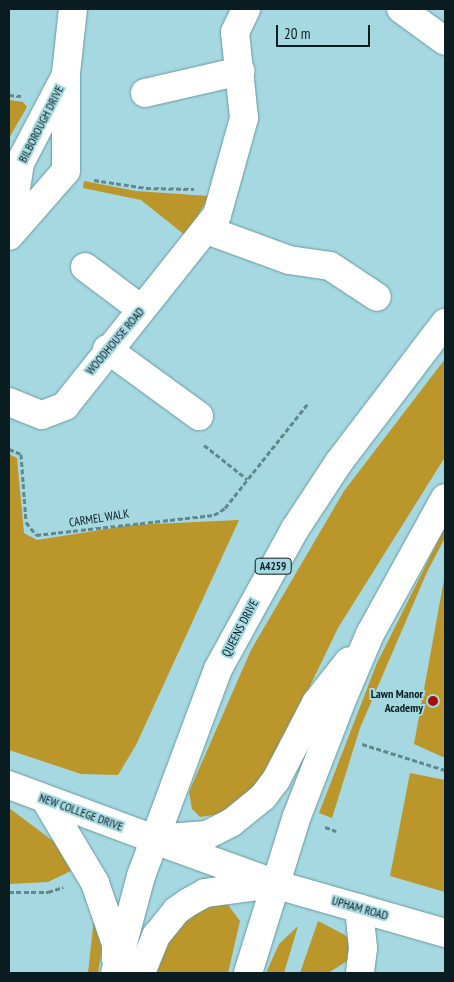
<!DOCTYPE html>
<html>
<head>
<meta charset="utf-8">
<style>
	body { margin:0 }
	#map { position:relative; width:454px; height:982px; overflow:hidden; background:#a5d8e0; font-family:"PT Sans Narrow",sans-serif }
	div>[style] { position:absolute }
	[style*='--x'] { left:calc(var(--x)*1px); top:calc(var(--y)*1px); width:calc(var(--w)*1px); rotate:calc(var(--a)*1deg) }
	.green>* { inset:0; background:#bb962a }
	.path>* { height:3px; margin-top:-1.5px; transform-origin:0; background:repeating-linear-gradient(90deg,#62888e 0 5px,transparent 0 7.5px) }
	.roads { filter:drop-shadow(0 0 1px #6798a0) drop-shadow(0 0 1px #6798a0) }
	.minor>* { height:28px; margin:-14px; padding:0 14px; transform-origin:14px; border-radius:14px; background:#fff }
	.major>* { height:28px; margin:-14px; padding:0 14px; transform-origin:14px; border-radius:14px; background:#fff }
	.dots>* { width:14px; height:14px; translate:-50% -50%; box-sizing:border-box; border:2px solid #a5d8e0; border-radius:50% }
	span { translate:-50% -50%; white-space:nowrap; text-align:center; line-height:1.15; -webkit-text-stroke:4px #a5d8e0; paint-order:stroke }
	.shield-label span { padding:1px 4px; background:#a5d8e0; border:1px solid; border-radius:4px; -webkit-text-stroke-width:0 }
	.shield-label { font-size:11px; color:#091d21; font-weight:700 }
	.street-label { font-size:12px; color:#091d21 }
	.poi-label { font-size:12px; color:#091d21; font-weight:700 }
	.right { translate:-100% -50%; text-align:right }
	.frame { position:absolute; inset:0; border:10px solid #091d21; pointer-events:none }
	.scale { position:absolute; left:276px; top:25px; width:94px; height:22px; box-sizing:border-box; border:2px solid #091d21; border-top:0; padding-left:6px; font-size:15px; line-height:18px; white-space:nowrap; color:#091d21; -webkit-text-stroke:4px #a5d8e0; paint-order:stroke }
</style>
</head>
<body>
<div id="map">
	<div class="green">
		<div style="clip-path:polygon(9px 100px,23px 102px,27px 107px,9px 138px)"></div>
		<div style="clip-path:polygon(84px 181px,136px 191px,209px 196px,186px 236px,141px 200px,83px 188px)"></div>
		<div style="clip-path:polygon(445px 359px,445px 457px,338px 628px,265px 779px,219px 814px,200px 817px,192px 809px,189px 792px,251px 650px,344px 491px)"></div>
		<div style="clip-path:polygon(9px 454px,17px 458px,24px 533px,37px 540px,132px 525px,239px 520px,136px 745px,118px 775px,81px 774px,9px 750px)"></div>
		<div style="clip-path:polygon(445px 527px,445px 538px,427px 572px,360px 728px,332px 818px,319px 813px,377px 663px)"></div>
		<div style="clip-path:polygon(445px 574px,445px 758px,414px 744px)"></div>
		<div style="clip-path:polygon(410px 773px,445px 780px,445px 892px,390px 876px)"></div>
		<div style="clip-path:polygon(9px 808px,53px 841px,75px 869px,48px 882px,9px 884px)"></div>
		<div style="clip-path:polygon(226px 902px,240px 921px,228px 973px,152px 973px,161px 948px,197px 908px)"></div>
		<div style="clip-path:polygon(94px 918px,102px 949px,98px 973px,88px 973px)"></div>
		<div style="clip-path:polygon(318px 921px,345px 935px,351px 942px,352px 958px,328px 973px,300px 973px)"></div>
		<div style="clip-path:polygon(298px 926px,284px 973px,266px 973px,279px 944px)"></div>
	</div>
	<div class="path">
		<div style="--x:9;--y:95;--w:12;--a:5"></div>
		<div style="--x:94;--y:180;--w:53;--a:8.7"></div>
		<div style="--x:146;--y:188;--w:48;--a:1.2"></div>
		<div style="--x:204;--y:445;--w:55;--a:38.3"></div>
		<div style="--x:9;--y:449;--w:13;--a:23"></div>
		<div style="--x:21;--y:454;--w:68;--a:85.8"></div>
		<div style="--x:26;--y:522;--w:16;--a:52"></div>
		<div style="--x:36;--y:535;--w:179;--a:-6.4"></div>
		<div style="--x:214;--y:515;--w:13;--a:-32"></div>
		<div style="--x:225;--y:508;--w:135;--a:-51.6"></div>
		<div style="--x:362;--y:744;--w:87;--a:17.4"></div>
		<div style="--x:325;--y:827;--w:12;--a:20"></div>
		<div style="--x:9;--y:892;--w:39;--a:0"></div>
		<div style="--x:48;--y:892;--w:16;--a:-18"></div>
	</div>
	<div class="roads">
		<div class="minor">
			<div style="--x:401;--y:9;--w:54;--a:36"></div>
			<div style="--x:145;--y:93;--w:98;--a:-13"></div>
			<div style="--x:207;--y:230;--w:87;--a:20.1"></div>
			<div style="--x:289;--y:260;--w:41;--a:8.3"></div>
			<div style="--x:330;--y:266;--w:56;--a:33.4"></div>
			<div style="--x:9;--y:234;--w:72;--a:-81.2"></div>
			<div style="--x:20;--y:163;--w:99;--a:-62.4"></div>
			<div style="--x:9;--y:236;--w:86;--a:-48.8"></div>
			<div style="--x:66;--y:171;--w:98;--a:-90"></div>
			<div style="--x:66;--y:73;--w:64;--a:-83.8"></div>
			<div style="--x:85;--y:267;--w:70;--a:36.9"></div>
			<div style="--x:107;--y:349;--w:114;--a:36.1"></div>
			<div style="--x:9;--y:402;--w:35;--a:22"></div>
			<div style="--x:42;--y:415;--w:25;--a:-21"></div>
			<div style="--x:65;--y:406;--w:244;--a:-51.5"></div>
			<div style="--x:217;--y:215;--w:101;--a:-74.4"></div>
			<div style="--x:244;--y:118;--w:86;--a:-96"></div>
			<div style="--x:235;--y:32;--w:25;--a:-64"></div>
			<div style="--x:9;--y:785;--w:155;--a:20.4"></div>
			<div style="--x:274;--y:884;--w:178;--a:16"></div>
			<div style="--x:359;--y:908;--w:40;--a:84.3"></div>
			<div style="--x:363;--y:948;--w:25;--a:97"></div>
		</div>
		<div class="major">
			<div style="--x:45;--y:799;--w:98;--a:59.2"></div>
			<div style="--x:95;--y:883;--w:65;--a:71"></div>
			<div style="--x:116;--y:944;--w:15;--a:90"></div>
			<div style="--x:154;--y:839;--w:53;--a:-4.3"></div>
			<div style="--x:207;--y:835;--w:27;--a:-27"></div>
			<div style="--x:231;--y:823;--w:41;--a:-39.1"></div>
			<div style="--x:263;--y:797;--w:21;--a:-53"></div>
			<div style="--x:276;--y:780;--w:87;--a:-62.5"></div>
			<div style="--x:316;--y:703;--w:53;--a:-51.8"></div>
			<div style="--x:163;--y:843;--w:112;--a:19.9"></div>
			<div style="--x:115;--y:973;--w:100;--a:-75"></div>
			<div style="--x:141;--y:876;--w:221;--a:-69.6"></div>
			<div style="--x:218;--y:669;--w:160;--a:-61.2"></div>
			<div style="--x:295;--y:529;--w:80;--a:-56.7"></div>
			<div style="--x:339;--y:462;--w:175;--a:-52.7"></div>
			<div style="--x:141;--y:973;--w:40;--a:-68"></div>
			<div style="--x:156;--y:936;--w:32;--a:-51"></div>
			<div style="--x:176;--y:911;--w:16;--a:-35"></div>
			<div style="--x:189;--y:902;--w:18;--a:-29"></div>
			<div style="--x:205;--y:893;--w:70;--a:-7.4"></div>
			<div style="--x:248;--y:973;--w:164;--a:-72.7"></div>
			<div style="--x:297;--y:816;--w:130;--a:-68.8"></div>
			<div style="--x:344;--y:695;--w:66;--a:-66.9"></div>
			<div style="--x:370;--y:634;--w:155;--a:-61.1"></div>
		</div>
	</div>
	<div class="dots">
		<div style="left:433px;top:701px;background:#a40e0a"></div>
	</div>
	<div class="shield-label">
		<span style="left:273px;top:566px">A4259</span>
	</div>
	<div class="street-label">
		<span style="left:41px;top:124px;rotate:-63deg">BILBOROUGH DRIVE</span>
		<span style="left:115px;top:341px;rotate:-50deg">WOODHOUSE ROAD</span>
		<span style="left:99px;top:518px;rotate:-9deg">CARMEL WALK</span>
		<span style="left:240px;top:628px;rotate:-62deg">QUEENS DRIVE</span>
		<span style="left:81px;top:812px;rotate:20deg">NEW COLLEGE DRIVE</span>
		<span style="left:360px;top:908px;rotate:16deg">UPHAM ROAD</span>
	</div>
	<div class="poi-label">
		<span class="right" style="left:423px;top:701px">Lawn Manor<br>Academy</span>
	</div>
	<div class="frame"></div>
	<div class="scale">20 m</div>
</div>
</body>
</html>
